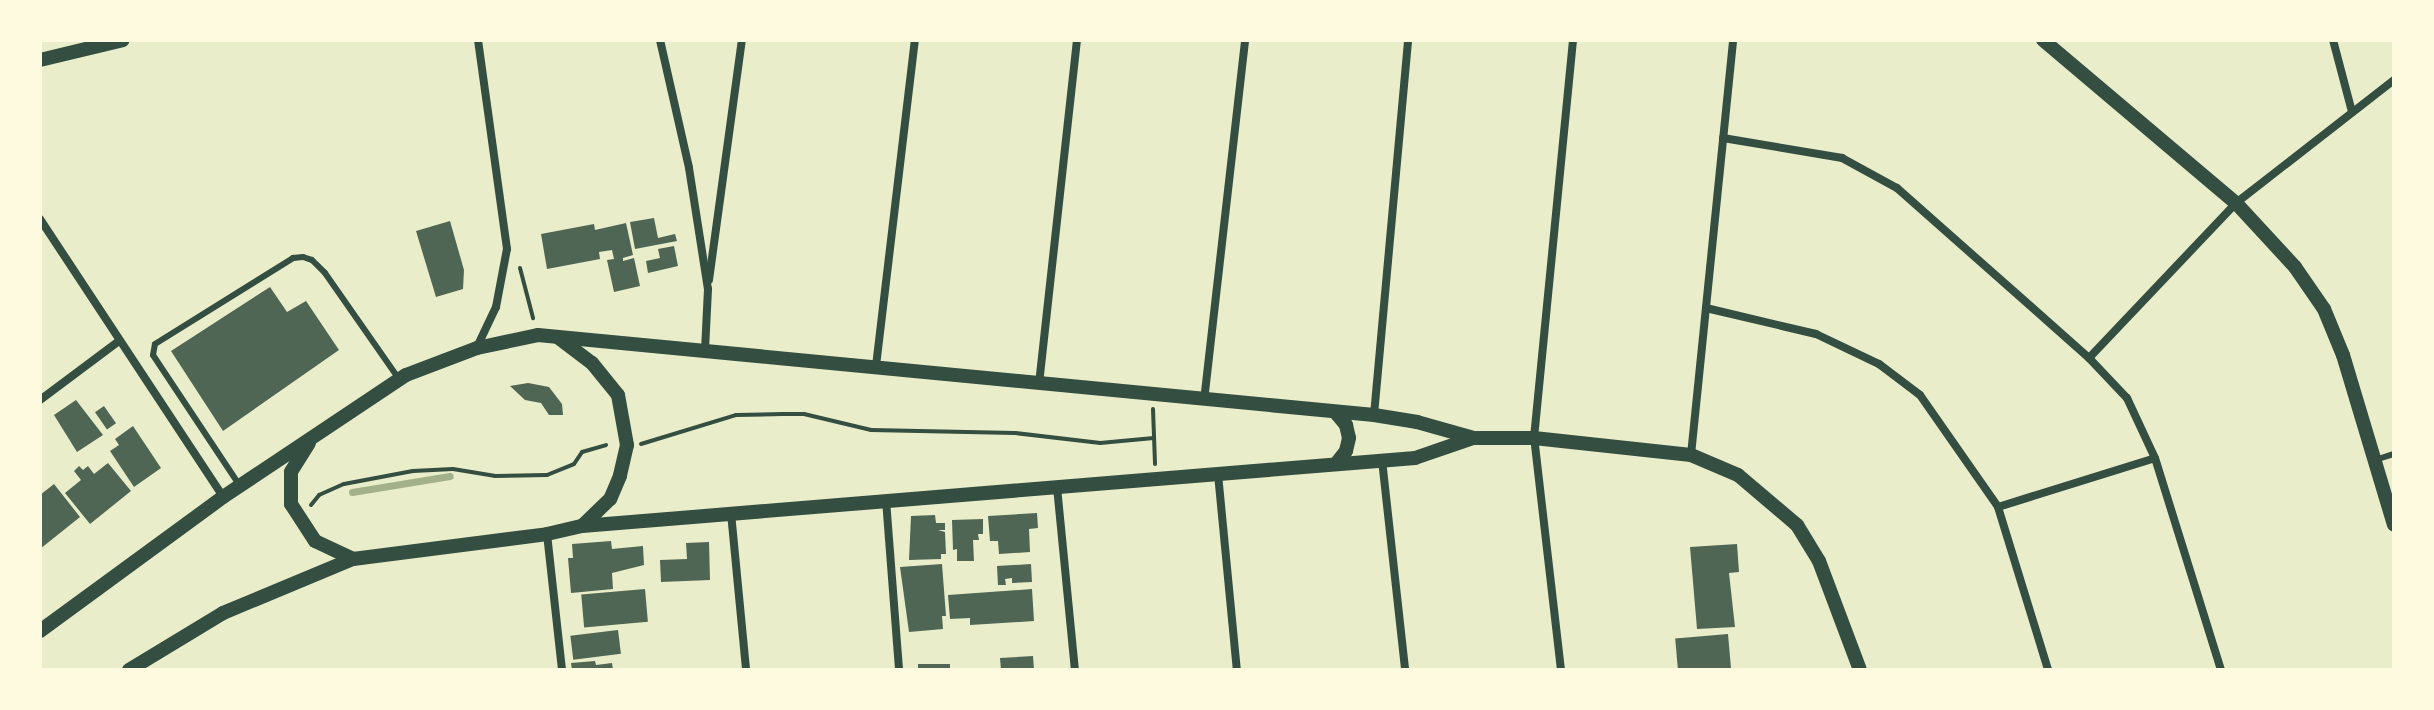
<!DOCTYPE html>
<html>
<head>
<meta charset="utf-8">
<style>
	body { margin:0 }
	#map { position:relative; width:2434px; height:710px; overflow:hidden; background:#e9edc9; font-family:"DM Sans",sans-serif }
	div>[style] { position:absolute }
	[style*='--x'] { left:calc(var(--x)*1px); top:calc(var(--y)*1px); width:calc(var(--w)*1px); rotate:calc(var(--a)*1deg) }
	.stream>* { height:7px; margin:-3.5px; padding:0 3.5px; transform-origin:3.5px; border-radius:3.5px; background:#a3b18a }
	.building>* { inset:0; background:#4f6655; transform-origin:0 0 }
	.path>* { height:4px; margin:-2px; padding:0 2px; transform-origin:2px; border-radius:2px; background:#344e41 }
	.service>* { height:6px; margin:-3px; padding:0 3px; transform-origin:3px; border-radius:3px; background:#344e41 }
	.minor>* { height:8px; margin:-4px; padding:0 4px; transform-origin:4px; border-radius:4px; background:#344e41 }
	.tertiary>* { height:14px; margin:-7px; padding:0 7px; transform-origin:7px; border-radius:7px; background:#344e41 }
	span { translate:-50% -50%; white-space:nowrap; text-align:center; line-height:1.15; -webkit-text-stroke:6px #fefae0; paint-order:stroke }
	.frame { position:absolute; inset:0; border:42px solid #fefae0; pointer-events:none }
</style>
</head>
<body>
<div id="map">
	<div class="stream">
		<div style="--x:352;--y:492;--w:99;--a:-9.3"></div>
	</div>
	<div class="building">
		<div style="clip-path:polygon(654px 218px,658px 238px,675px 234px,677px 241px,635px 249px,630px 222px)"></div>
		<div style="clip-path:polygon(450px 221px,464px 270px,463px 289px,436px 297px,416px 231px)"></div>
		<div style="clip-path:polygon(626px 223px,633px 255px,623px 258px,623px 261px,634px 258px,640px 286px,614px 292px,607px 260px,614px 259px,612px 250px,599px 252px,600px 259px,547px 269px,541px 234px,594px 224px,595px 230px)"></div>
		<div style="clip-path:polygon(674px 246px,678px 266px,648px 273px,646px 261px,660px 258px,658px 249px)"></div>
		<div style="clip-path:polygon(270px 287px,287px 312px,306px 301px,339px 350px,223px 431px,171px 351px)"></div>
		<div style="clip-path:polygon(528px 383px,549px 387px,562px 404px,563px 415px,549px 415px,541px 403px,525px 400px,510px 386px)"></div>
		<div style="clip-path:polygon(76px 400px,103px 435px,77px 452px,54px 415px)"></div>
		<div style="left:104px;top:406px;width:21px;height:11px;rotate:55deg"></div>
		<div style="clip-path:polygon(133px 426px,161px 468px,134px 487px,110px 451px,119px 445px,115px 439px)"></div>
		<div style="clip-path:polygon(108px 463px,131px 491px,90px 524px,65px 493px,81px 480px,74px 471px,79px 466px,83px 470px,88px 466px,94px 474px)"></div>
		<div style="clip-path:polygon(54px 484px,80px 517px,40px 549px,40px 495px)"></div>
		<div style="clip-path:polygon(1037px 513px,1038px 528px,1029px 529px,1030px 552px,999px 554px,998px 541px,990px 541px,988px 516px)"></div>
		<div style="clip-path:polygon(935px 515px,936px 523px,945px 523px,945px 530px,938px 530px,945px 532px,946px 554px,941px 554px,941px 559px,909px 560px,911px 516px)"></div>
		<div style="clip-path:polygon(983px 519px,983px 534px,978px 534px,979px 540px,973px 540px,974px 561px,957px 561px,957px 549px,953px 550px,952px 520px)"></div>
		<div style="clip-path:polygon(611px 541px,612px 549px,643px 546px,644px 565px,612px 573px,613px 589px,571px 593px,568px 558px,573px 558px,572px 544px)"></div>
		<div style="clip-path:polygon(709px 542px,710px 580px,661px 582px,660px 560px,687px 559px,686px 543px)"></div>
		<div style="clip-path:polygon(1737px 544px,1739px 572px,1729px 573px,1735px 627px,1697px 629px,1690px 547px)"></div>
		<div style="clip-path:polygon(942px 564px,946px 616px,942px 616px,943px 629px,909px 632px,900px 567px)"></div>
		<div style="clip-path:polygon(1031px 564px,1032px 582px,1012px 583px,1012px 578px,1005px 579px,1006px 585px,998px 585px,997px 566px)"></div>
		<div style="left:645px;top:589px;width:33px;height:64px;rotate:85deg"></div>
		<div style="clip-path:polygon(1032px 589px,1034px 621px,970px 625px,970px 618px,950px 619px,948px 595px)"></div>
		<div style="left:618px;top:630px;width:24px;height:48px;rotate:83deg"></div>
		<div style="left:1728px;top:634px;width:36px;height:53px;rotate:85deg"></div>
		<div style="clip-path:polygon(1033px 656px,1034px 670px,1001px 670px,1000px 658px)"></div>
		<div style="clip-path:polygon(595px 661px,596px 665px,612px 663px,613px 670px,572px 670px,571px 663px)"></div>
		<div style="left:918px;top:664px;width:32px;height:6px"></div>
	</div>
	<div class="path">
		<div style="--x:520;--y:268;--w:52;--a:75.4"></div>
		<div style="--x:1153;--y:409;--w:55;--a:87.9"></div>
		<div style="--x:641;--y:444;--w:99;--a:-17"></div>
		<div style="--x:736;--y:415;--w:47;--a:-1.2"></div>
		<div style="--x:783;--y:414;--w:21;--a:0"></div>
		<div style="--x:804;--y:414;--w:69;--a:13.4"></div>
		<div style="--x:871;--y:430;--w:144;--a:1.2"></div>
		<div style="--x:1015;--y:433;--w:86;--a:6.7"></div>
		<div style="--x:1100;--y:443;--w:54;--a:-5.3"></div>
		<div style="--x:311;--y:505;--w:13;--a:-51"></div>
		<div style="--x:319;--y:495;--w:27;--a:-24"></div>
		<div style="--x:344;--y:484;--w:70;--a:-10.7"></div>
		<div style="--x:413;--y:471;--w:40;--a:-2.9"></div>
		<div style="--x:453;--y:469;--w:43;--a:9.5"></div>
		<div style="--x:495;--y:476;--w:52;--a:-1.1"></div>
		<div style="--x:547;--y:475;--w:29;--a:-22"></div>
		<div style="--x:574;--y:464;--w:14;--a:-56"></div>
		<div style="--x:582;--y:452;--w:25;--a:-16"></div>
	</div>
	<div class="service">
		<div style="--x:2375;--y:460;--w:20;--a:-18"></div>
		<div style="--x:240;--y:486;--w:157;--a:-123.6"></div>
		<div style="--x:153;--y:355;--w:11;--a:-80"></div>
		<div style="--x:155;--y:344;--w:163;--a:-31.9"></div>
		<div style="--x:293;--y:258;--w:10;--a:-6"></div>
		<div style="--x:303;--y:257;--w:9;--a:18"></div>
		<div style="--x:312;--y:260;--w:18;--a:45"></div>
		<div style="--x:325;--y:273;--w:129;--a:55.1"></div>
	</div>
	<div class="minor">
		<div style="--x:660;--y:40;--w:131;--a:77.2"></div>
		<div style="--x:689;--y:168;--w:122;--a:81.1"></div>
		<div style="--x:708;--y:289;--w:61;--a:92.8"></div>
		<div style="--x:2333;--y:40;--w:74;--a:75.2"></div>
		<div style="--x:1723;--y:138;--w:121;--a:9.5"></div>
		<div style="--x:1842;--y:158;--w:63;--a:28.6"></div>
		<div style="--x:1897;--y:188;--w:256;--a:41.5"></div>
		<div style="--x:2089;--y:358;--w:55;--a:46.5"></div>
		<div style="--x:2127;--y:398;--w:66;--a:65"></div>
		<div style="--x:2155;--y:458;--w:222;--a:72.7"></div>
		<div style="--x:40;--y:219;--w:333;--a:56.6"></div>
		<div style="--x:709;--y:280;--w:242;--a:-82.2"></div>
		<div style="--x:1706;--y:308;--w:113;--a:13.3"></div>
		<div style="--x:1816;--y:334;--w:70;--a:25.5"></div>
		<div style="--x:1879;--y:364;--w:51;--a:37.1"></div>
		<div style="--x:1920;--y:395;--w:136;--a:55.1"></div>
		<div style="--x:1998;--y:507;--w:170;--a:72.9"></div>
		<div style="--x:477;--y:347;--w:44;--a:-64.6"></div>
		<div style="--x:496;--y:307;--w:59;--a:-79.3"></div>
		<div style="--x:507;--y:249;--w:211;--a:-97.9"></div>
		<div style="--x:2089;--y:358;--w:214;--a:-46.5"></div>
		<div style="--x:2236;--y:203;--w:200;--a:-37.9"></div>
		<div style="--x:876;--y:366;--w:328;--a:-83.2"></div>
		<div style="--x:1039;--y:384;--w:346;--a:-83.7"></div>
		<div style="--x:40;--y:400;--w:99;--a:-36.8"></div>
		<div style="--x:1204;--y:401;--w:363;--a:-83.5"></div>
		<div style="--x:1374;--y:415;--w:377;--a:-84.8"></div>
		<div style="--x:1691;--y:455;--w:417;--a:-84.2"></div>
		<div style="--x:1382;--y:460;--w:211;--a:83.7"></div>
		<div style="--x:1218;--y:474;--w:197;--a:84.5"></div>
		<div style="--x:1057;--y:487;--w:184;--a:84.4"></div>
		<div style="--x:886;--y:500;--w:170;--a:85.6"></div>
		<div style="--x:1998;--y:507;--w:164;--a:-17.3"></div>
		<div style="--x:731;--y:513;--w:158;--a:84.5"></div>
		<div style="--x:547;--y:534;--w:137;--a:83.7"></div>
		<div style="--x:1561;--y:670;--w:234;--a:-96.6"></div>
		<div style="--x:1534;--y:438;--w:400;--a:-84.4"></div>
	</div>
	<div class="tertiary">
		<div style="--x:2043;--y:40;--w:253;--a:40.2"></div>
		<div style="--x:2236;--y:203;--w:87;--a:47.3"></div>
		<div style="--x:2295;--y:267;--w:51;--a:55.4"></div>
		<div style="--x:2324;--y:309;--w:50;--a:67.6"></div>
		<div style="--x:2343;--y:355;--w:177;--a:73.3"></div>
		<div style="--x:40;--y:60;--w:85;--a:-13.5"></div>
		<div style="--x:560;--y:339;--w:40;--a:37"></div>
		<div style="--x:592;--y:363;--w:41;--a:50.9"></div>
		<div style="--x:618;--y:395;--w:51;--a:79.8"></div>
		<div style="--x:627;--y:445;--w:32;--a:103"></div>
		<div style="--x:620;--y:476;--w:25;--a:113"></div>
		<div style="--x:610;--y:499;--w:37;--a:136"></div>
		<div style="--x:1336;--y:413;--w:16;--a:50"></div>
		<div style="--x:1346;--y:425;--w:13;--a:77"></div>
		<div style="--x:1349;--y:438;--w:13;--a:103"></div>
		<div style="--x:1346;--y:451;--w:16;--a:128"></div>
		<div style="--x:309;--y:443;--w:34;--a:122"></div>
		<div style="--x:291;--y:472;--w:32;--a:90"></div>
		<div style="--x:291;--y:504;--w:44;--a:57"></div>
		<div style="--x:315;--y:541;--w:42;--a:25.3"></div>
		<div style="--x:40;--y:631;--w:227;--a:-36.2"></div>
		<div style="--x:223;--y:497;--w:220;--a:-33.7"></div>
		<div style="--x:406;--y:375;--w:76;--a:-20.8"></div>
		<div style="--x:477;--y:348;--w:62;--a:-12"></div>
		<div style="--x:538;--y:335;--w:840;--a:5.47"></div>
		<div style="--x:1374;--y:415;--w:44;--a:9.2"></div>
		<div style="--x:1417;--y:422;--w:59;--a:15.7"></div>
		<div style="--x:1474;--y:438;--w:60;--a:0"></div>
		<div style="--x:1534;--y:438;--w:158;--a:6.2"></div>
		<div style="--x:1691;--y:455;--w:51;--a:23.1"></div>
		<div style="--x:1738;--y:475;--w:77;--a:40.3"></div>
		<div style="--x:1797;--y:525;--w:42;--a:58.6"></div>
		<div style="--x:1819;--y:561;--w:116;--a:69.4"></div>
		<div style="--x:129;--y:670;--w:110;--a:-31.2"></div>
		<div style="--x:223;--y:613;--w:141;--a:-22.6"></div>
		<div style="--x:353;--y:559;--w:196;--a:-7.3"></div>
		<div style="--x:547;--y:534;--w:36;--a:-13"></div>
		<div style="--x:582;--y:526;--w:836;--a:-4.67"></div>
		<div style="--x:1415;--y:458;--w:61;--a:-19"></div>
	</div>
	<div class="frame"></div>
</div>
</body>
</html>
